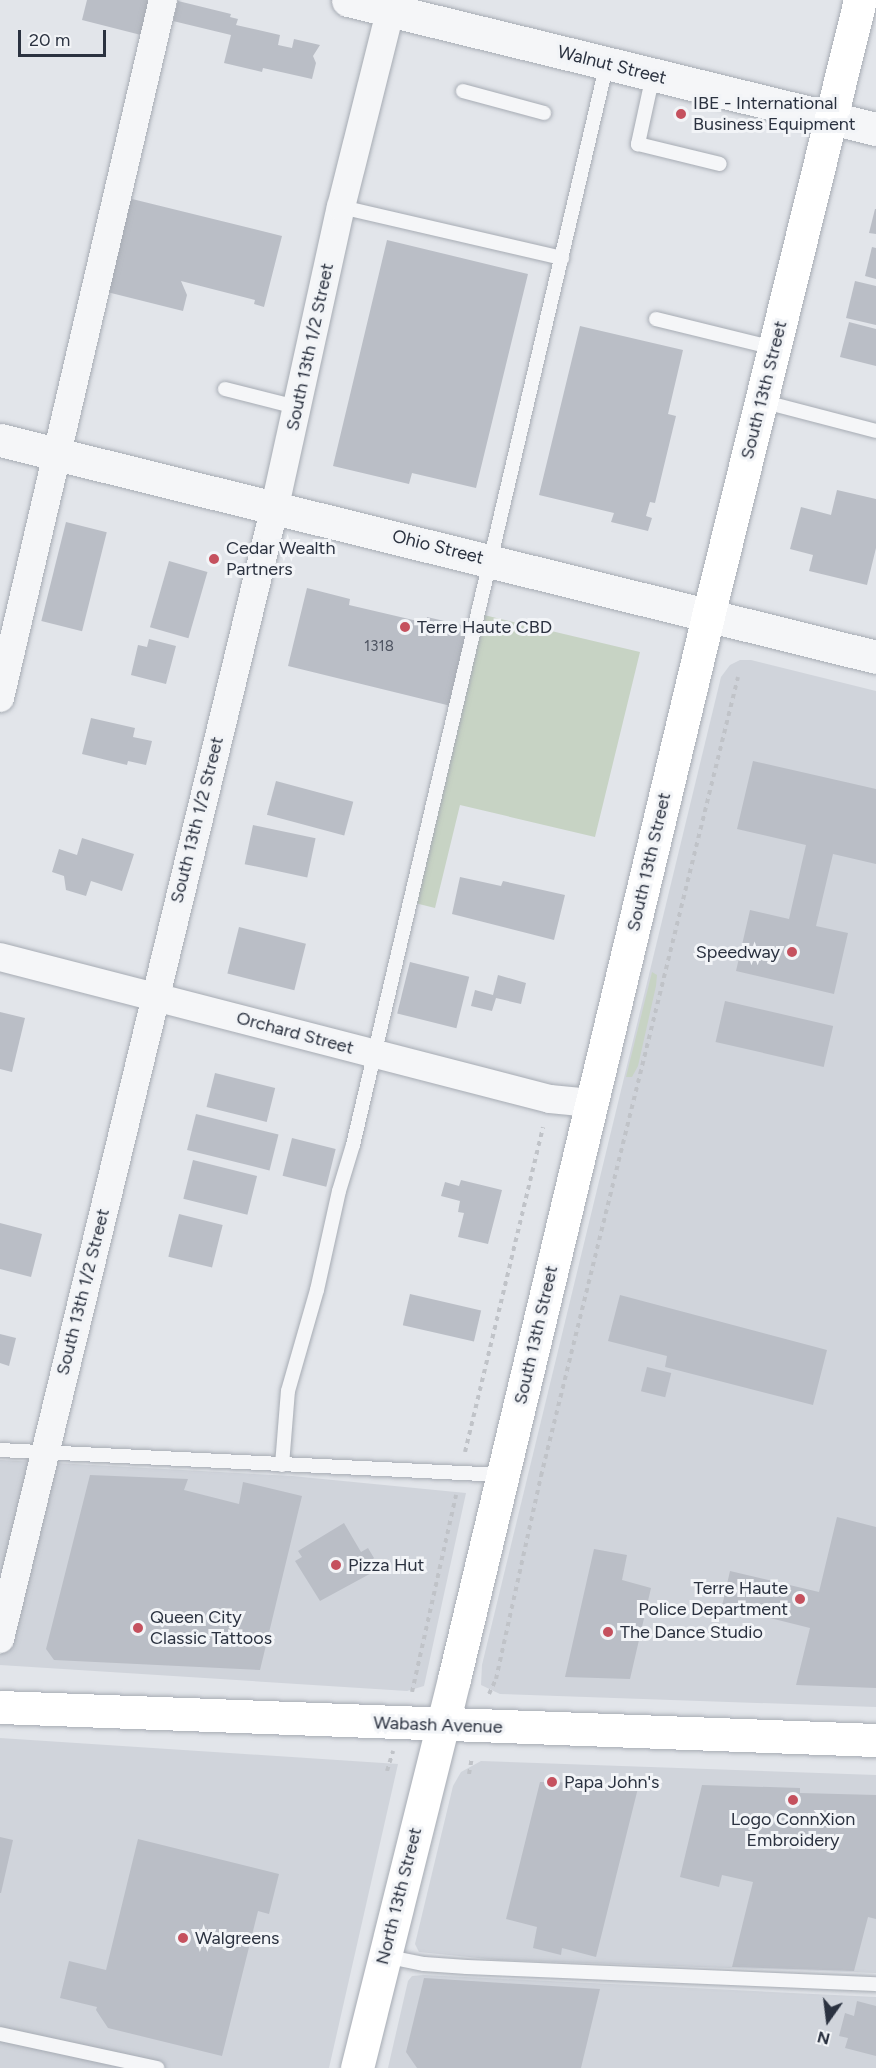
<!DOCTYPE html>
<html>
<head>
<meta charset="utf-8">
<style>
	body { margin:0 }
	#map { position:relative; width:876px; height:2068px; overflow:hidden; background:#e2e5ea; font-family:Figtree,sans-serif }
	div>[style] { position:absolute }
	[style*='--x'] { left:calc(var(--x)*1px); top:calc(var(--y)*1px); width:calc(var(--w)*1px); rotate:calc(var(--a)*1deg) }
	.built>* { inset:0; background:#d0d4db }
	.green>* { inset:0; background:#c7d3c4 }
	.building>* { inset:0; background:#babec6; transform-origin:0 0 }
	.path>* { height:4px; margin-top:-2px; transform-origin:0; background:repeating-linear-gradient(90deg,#c0c3c8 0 4.5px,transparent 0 9px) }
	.roads { filter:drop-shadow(0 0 2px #a7acb4) drop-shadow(0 0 2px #a7acb4) }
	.service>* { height:14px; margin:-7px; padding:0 7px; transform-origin:7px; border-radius:7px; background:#f5f6f8 }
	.minor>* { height:28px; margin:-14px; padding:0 14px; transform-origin:14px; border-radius:14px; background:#f5f6f8 }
	.tertiary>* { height:33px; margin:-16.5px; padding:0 16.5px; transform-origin:16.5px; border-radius:16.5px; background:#f5f6f8 }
	.secondary>* { height:33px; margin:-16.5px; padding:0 16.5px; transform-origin:16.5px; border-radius:16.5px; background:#fff }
	.primary>* { height:33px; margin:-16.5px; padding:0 16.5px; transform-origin:16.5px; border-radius:16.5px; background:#fff }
	.dots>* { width:16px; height:16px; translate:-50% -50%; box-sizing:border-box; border:3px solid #f2f4f7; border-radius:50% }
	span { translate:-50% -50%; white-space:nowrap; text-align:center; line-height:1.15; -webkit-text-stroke:6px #f2f4f7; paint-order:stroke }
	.number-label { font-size:15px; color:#4f5562 }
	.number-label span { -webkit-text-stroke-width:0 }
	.street-label { font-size:18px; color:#2b3240 }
	.poi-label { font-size:18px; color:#2b3240 }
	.left { translate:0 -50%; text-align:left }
	.right { translate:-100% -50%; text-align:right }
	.north { position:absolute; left:798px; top:1990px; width:60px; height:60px; -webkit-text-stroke:4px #f2f4f7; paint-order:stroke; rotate:194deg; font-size:16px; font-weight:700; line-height:24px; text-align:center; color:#2b3240 }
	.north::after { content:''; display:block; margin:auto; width:21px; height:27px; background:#2b3240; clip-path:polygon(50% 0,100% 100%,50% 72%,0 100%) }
	.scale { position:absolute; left:18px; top:30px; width:88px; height:27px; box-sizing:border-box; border:3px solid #2b3240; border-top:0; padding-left:8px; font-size:18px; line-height:21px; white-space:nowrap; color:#2b3240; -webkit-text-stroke:4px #f2f4f7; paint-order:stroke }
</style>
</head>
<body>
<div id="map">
	<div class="built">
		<div style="clip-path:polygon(740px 660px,751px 660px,876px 691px,876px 1707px,500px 1694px,481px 1685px,482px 1665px,721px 677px,730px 665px)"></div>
		<div style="clip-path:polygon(0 1460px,292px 1476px,466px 1493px,424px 1686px,407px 1691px,0 1665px)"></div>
		<div style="clip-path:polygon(0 1738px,398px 1764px,329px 2068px,0 2068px)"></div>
		<div style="clip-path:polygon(481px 1761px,876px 1775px,876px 1973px,498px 1960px,419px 1952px,415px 1944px,453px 1786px,461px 1772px)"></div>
		<div style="clip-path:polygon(424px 1975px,876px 1997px,876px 2068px,388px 2068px,408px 1981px,412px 1976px)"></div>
	</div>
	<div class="green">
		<div style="clip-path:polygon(484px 615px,640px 652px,595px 837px,460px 805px,435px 908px,415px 903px)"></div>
		<div style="clip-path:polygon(652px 972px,657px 975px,656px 986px,638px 1066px,632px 1077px,626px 1077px)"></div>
	</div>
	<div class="building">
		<div style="clip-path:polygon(87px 0,150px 0,141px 35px,82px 20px)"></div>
		<div style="clip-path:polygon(178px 1px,231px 14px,230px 17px,238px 19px,236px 25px,280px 35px,278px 45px,292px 48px,294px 39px,320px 45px,313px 56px,316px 63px,312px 79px,263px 68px,262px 72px,224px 63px,231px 35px,173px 21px)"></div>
		<div style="clip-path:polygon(124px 197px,282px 236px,264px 307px,254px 304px,255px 300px,181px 281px,187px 295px,183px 311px,107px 292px)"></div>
		<div style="clip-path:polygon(875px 209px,876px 209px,876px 234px,869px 233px)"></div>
		<div style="clip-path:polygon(387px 240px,528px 274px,476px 488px,412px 473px,409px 484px,333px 466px)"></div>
		<div style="clip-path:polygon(872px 247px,876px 248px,876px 279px,865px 276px)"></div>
		<div style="clip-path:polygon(855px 281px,876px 286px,876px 325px,846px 318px)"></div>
		<div style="clip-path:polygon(849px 322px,876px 329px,876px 366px,840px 357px)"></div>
		<div style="clip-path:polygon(580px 326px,683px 350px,668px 414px,676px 416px,655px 503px,650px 502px,646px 516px,652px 518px,648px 531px,611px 522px,614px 513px,539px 495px)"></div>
		<div style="clip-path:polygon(837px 490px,876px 499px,876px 548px,867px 585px,809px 571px,813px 555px,790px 549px,801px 507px,831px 515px)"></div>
		<div style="left:66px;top:522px;width:42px;height:102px;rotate:14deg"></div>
		<div style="left:169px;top:561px;width:40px;height:69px;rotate:16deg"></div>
		<div style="clip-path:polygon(307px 588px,350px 599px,349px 605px,426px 623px,427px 617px,470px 627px,451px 706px,288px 666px)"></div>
		<div style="clip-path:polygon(149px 639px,176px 646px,166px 684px,131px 675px,138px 645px,147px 647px)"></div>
		<div style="clip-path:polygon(91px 718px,135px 728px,133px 737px,152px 741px,146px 765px,128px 761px,127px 765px,82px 754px)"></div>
		<div style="clip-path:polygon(753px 761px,876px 789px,876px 864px,833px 854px,816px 926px,848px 933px,834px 994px,736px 971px,750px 910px,789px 919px,806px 845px,737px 829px)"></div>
		<div style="left:276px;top:781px;width:80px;height:35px;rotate:15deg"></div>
		<div style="left:253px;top:825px;width:64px;height:40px;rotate:12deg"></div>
		<div style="clip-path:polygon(82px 838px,134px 854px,122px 891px,91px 881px,86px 896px,66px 890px,64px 876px,52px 872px,59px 849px,77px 855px)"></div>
		<div style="clip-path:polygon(460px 877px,501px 886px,503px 881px,565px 895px,554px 940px,452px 914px)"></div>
		<div style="left:239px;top:927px;width:69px;height:48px;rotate:14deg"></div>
		<div style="left:410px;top:962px;width:61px;height:53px;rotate:14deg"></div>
		<div style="clip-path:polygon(498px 975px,526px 983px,521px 1004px,496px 998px,492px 1011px,471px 1006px,475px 990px,493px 995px)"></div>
		<div style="left:725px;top:1001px;width:111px;height:42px;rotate:13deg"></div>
		<div style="clip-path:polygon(0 1012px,25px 1018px,12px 1072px,0 1069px)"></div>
		<div style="left:215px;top:1073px;width:62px;height:35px;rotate:14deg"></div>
		<div style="left:196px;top:1114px;width:85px;height:37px;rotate:14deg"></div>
		<div style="left:292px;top:1138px;width:45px;height:39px;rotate:14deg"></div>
		<div style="left:193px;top:1160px;width:66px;height:40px;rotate:14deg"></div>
		<div style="clip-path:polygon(461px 1180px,502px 1190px,488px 1244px,458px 1237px,464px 1213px,458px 1212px,460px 1201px,441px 1196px,445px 1182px,459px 1186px)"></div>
		<div style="left:179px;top:1214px;width:45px;height:44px;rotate:14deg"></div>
		<div style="clip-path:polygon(0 1223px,42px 1234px,31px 1277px,0 1269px)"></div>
		<div style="left:410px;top:1294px;width:73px;height:32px;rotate:13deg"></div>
		<div style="clip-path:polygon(620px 1295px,827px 1350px,813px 1405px,665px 1367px,667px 1356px,608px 1341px)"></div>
		<div style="clip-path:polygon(0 1334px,16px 1338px,9px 1366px,0 1363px)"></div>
		<div style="left:647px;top:1367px;width:25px;height:25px;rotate:14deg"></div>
		<div style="clip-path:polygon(90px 1475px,188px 1479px,184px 1490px,239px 1504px,243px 1482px,302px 1496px,260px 1670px,54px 1660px,46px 1649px)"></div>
		<div style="clip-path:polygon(837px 1517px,876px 1527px,876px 1688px,796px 1685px,810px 1628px,722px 1606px,730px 1571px,819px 1592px)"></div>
		<div style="clip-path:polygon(344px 1523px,361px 1552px,368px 1548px,374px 1558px,371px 1561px,377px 1570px,320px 1601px,295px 1561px,302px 1557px,298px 1551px)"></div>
		<div style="clip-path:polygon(594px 1549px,627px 1555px,622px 1580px,651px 1588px,630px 1679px,565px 1677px)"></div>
		<div style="clip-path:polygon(540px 1782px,639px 1784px,596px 1957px,562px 1948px,561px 1955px,533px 1948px,537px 1927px,506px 1919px)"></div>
		<div style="clip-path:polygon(702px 1785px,800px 1788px,800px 1793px,876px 1795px,876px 1919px,868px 1917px,854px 1971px,732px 1967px,753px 1882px,722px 1875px,719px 1887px,680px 1877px)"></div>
		<div style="clip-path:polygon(0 1837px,13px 1840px,1px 1893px,0 1893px)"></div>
		<div style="clip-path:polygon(138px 1839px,279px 1874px,269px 1914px,258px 1911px,222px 2056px,108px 2028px,96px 2010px,97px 2007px,60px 1998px,69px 1961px,106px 1970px)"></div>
		<div style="clip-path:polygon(424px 1978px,600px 1989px,581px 2068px,417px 2068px,406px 2052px)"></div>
		<div style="clip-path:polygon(857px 2001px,876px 2006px,876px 2056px,845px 2048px,848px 2038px,839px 2036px,845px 2013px,854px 2016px)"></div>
	</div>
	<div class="path">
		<div style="--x:465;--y:1452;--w:334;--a:-76.5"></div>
		<div style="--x:412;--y:1692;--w:202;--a:-77.4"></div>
		<div style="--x:489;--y:1694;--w:17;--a:-65"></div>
		<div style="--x:496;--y:1679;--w:208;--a:-77.5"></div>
		<div style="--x:541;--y:1476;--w:823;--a:-76.15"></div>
		<div style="--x:387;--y:1771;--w:21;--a:-73"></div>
		<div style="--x:469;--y:1774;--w:17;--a:-80"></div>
	</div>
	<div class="roads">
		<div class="service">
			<div style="--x:653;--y:75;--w:71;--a:102.3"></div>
			<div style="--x:638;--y:144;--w:84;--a:13.7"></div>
			<div style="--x:463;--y:91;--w:84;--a:15.2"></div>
			<div style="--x:341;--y:207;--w:227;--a:13"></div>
			<div style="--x:656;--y:319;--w:122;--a:13.8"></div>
			<div style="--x:225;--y:389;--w:73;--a:14.2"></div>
			<div style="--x:761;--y:401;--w:119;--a:14.6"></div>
			<div style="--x:0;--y:1450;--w:503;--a:2.85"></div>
			<div style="--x:282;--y:1465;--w:74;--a:-85.4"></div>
			<div style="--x:288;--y:1391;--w:105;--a:-74"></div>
			<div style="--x:317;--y:1290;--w:101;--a:-77.5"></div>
			<div style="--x:339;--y:1191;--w:48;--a:-73.1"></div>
			<div style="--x:353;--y:1145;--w:1111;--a:-76.79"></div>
			<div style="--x:384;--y:1956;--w:41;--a:11.3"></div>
			<div style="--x:424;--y:1964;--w:43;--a:4"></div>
			<div style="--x:467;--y:1967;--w:409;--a:2.4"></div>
			<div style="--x:0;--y:2034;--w:161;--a:12.2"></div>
		</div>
		<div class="minor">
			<div style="--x:0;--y:698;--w:717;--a:-76.86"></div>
			<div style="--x:0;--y:957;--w:568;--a:14.48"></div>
			<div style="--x:550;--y:1099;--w:41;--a:5.6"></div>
			<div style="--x:0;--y:1639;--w:1166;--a:-76.36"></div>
			<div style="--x:275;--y:506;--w:306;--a:-77.6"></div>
			<div style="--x:341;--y:207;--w:213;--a:-75.9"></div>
		</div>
		<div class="tertiary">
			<div style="--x:348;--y:0;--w:544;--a:13.73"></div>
			<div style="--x:0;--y:440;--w:902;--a:13.91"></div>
		</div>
		<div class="secondary">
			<div style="--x:357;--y:2068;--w:401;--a:-76"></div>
			<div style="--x:454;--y:1679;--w:1093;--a:-76.56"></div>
			<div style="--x:708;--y:616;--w:634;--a:-76.14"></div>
		</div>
		<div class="primary">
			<div style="--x:0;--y:1707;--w:877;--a:2.16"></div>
		</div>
	</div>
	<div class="dots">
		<div style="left:681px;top:114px;background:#c5515e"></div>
		<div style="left:214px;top:559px;background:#c5515e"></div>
		<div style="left:405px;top:627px;background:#c5515e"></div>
		<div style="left:792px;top:952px;background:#c5515e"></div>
		<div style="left:336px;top:1565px;background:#c5515e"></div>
		<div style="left:800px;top:1599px;background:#c5515e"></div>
		<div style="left:138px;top:1628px;background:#c5515e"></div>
		<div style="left:608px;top:1632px;background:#c5515e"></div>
		<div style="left:552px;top:1782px;background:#c5515e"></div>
		<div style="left:793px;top:1800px;background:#c5515e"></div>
		<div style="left:183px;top:1938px;background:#c5515e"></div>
	</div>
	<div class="number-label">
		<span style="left:379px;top:647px">1318</span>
	</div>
	<div class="street-label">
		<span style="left:612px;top:65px;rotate:14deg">Walnut Street</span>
		<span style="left:310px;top:347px;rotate:-78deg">South 13th 1/2 Street</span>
		<span style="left:764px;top:390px;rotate:-76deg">South 13th Street</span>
		<span style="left:438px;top:547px;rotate:14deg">Ohio Street</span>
		<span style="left:197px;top:820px;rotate:-76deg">South 13th 1/2 Street</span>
		<span style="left:649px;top:862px;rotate:-77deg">South 13th Street</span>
		<span style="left:295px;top:1033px;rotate:15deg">Orchard Street</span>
		<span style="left:83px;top:1292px;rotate:-76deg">South 13th 1/2 Street</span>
		<span style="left:536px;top:1335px;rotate:-77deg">South 13th Street</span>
		<span style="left:438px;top:1725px;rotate:2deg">Wabash Avenue</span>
		<span style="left:399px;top:1896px;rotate:-76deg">North 13th Street</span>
	</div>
	<div class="poi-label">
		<span class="left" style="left:693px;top:114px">IBE - International<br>Business Equipment</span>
		<span class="left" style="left:226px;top:559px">Cedar Wealth<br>Partners</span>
		<span class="left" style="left:417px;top:627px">Terre Haute CBD</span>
		<span class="right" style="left:780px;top:952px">Speedway</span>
		<span class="left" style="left:348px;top:1565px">Pizza Hut</span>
		<span class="right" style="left:788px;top:1599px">Terre Haute<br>Police Department</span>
		<span class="left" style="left:150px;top:1628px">Queen City<br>Classic Tattoos</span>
		<span class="left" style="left:620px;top:1632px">The Dance Studio</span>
		<span class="left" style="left:564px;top:1782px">Papa John's</span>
		<span style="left:793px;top:1830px">Logo ConnXion<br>Embroidery</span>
		<span class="left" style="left:195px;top:1938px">Walgreens</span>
	</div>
	<div class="north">N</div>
	<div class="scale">20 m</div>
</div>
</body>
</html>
